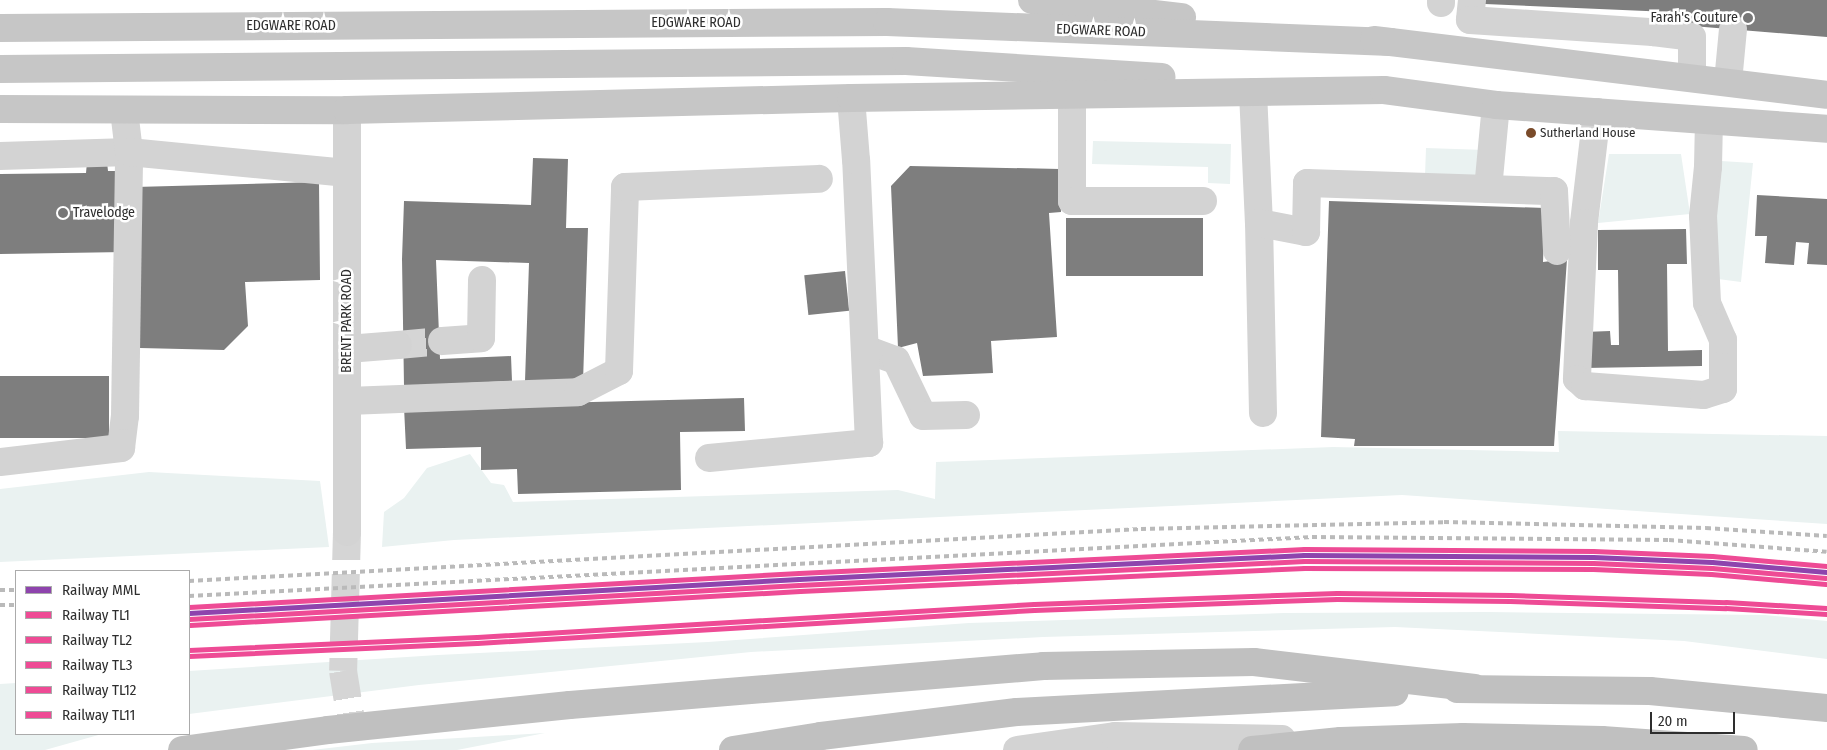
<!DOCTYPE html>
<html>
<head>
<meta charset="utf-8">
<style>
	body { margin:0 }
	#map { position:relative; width:1827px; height:750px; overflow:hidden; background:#fff; font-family:"Fira Sans Condensed",sans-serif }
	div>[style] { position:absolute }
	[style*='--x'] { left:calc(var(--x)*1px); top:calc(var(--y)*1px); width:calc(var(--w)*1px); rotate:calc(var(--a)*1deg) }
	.green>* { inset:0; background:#eaf2f1; transform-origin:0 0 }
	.building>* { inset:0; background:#7e7e7e; transform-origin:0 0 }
	.minor-tunnel>* { height:28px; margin-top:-14px; transform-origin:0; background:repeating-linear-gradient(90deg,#d5d5d5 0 28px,transparent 0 42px) }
	.minor>* { height:28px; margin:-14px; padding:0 14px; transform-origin:14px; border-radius:14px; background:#d3d3d3 }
	.major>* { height:28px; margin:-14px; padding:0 14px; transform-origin:14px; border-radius:14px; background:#c6c6c6 }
	.highway>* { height:28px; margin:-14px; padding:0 14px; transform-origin:14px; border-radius:14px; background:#c0c0c0 }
	.rail>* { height:4px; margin-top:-2px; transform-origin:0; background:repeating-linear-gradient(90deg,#bababa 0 5px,transparent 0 9px) }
	.rail-1>* { height:5px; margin:-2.5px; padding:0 2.5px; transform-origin:2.5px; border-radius:2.5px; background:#8e44ad }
	.rail-2>* { height:5px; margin:-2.5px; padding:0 2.5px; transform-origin:2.5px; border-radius:2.5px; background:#ee4b95 }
	.rail-3>* { height:5px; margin:-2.5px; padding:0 2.5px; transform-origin:2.5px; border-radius:2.5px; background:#ee4b95 }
	.rail-4>* { height:5px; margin:-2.5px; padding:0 2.5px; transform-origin:2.5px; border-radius:2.5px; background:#ee4b95 }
	.rail-5>* { height:5px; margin:-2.5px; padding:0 2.5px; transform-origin:2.5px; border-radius:2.5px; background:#ee4b95 }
	.rail-6>* { height:5px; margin:-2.5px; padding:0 2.5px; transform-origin:2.5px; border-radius:2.5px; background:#ee4b95 }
	.dots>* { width:14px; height:14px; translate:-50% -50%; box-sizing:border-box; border:2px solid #fff; border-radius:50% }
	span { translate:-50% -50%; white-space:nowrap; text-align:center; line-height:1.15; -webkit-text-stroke:5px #fff; paint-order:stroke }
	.bus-label { font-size:13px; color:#2e2e2e }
	.left { translate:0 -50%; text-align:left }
	.poi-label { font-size:14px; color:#2e2e2e }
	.right { translate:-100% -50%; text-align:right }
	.street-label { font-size:14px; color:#2e2e2e }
	.legend { position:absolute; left:15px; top:570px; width:175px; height:165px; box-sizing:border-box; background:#fff; border:1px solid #ababab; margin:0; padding:6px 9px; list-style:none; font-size:15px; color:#2e2e2e }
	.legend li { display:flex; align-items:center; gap:10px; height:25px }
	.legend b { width:25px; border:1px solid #ababab }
	.scale { position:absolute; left:1650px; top:712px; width:85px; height:22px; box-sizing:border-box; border:2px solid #2e2e2e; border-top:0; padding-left:6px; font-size:15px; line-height:18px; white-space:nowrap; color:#2e2e2e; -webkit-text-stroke:4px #fff; paint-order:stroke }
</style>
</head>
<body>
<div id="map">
	<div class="green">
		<div style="clip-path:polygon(1093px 141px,1231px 144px,1230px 184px,1208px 183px,1208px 167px,1092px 164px)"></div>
		<div style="left:1426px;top:148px;width:52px;height:26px;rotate:2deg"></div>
		<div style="clip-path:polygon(1609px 154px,1681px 154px,1690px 214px,1598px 223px)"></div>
		<div style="clip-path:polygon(1721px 161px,1753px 163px,1741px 282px,1718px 279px,1712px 202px)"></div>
		<div style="clip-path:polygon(1558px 431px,1827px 436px,1827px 524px,1402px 495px,454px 540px,382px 547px,384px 512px,404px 498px,427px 468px,470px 454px,491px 483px,504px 485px,513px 502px,898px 490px,935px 499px,936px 462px,1333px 447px,1559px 452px)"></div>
		<div style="clip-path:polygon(149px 472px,320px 481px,329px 547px,0 562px,0 489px)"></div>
		<div style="clip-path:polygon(1487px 612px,1765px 615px,1827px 621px,1827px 659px,1684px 641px,1395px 627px,1043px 637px,751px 652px,419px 685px,189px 714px,189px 671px,438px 655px,708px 642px,969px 623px,1284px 613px)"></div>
		<div style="clip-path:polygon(16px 683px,16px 734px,102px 734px,45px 750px,0 750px,0 684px)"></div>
		<div style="clip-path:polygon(545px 733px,457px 750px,312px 750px,372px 743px)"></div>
	</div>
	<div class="building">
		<div style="clip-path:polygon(1485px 0,1827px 0,1827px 37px,1668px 24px,1669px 12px,1485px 4px)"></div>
		<div style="clip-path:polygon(533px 158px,568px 159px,566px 228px,588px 228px,583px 382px,525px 381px,529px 263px,436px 260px,440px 359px,511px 356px,512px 381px,404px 386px,402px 259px,404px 201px,531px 205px)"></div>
		<div style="clip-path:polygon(87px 162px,107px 162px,108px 171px,125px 171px,125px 252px,0 254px,0 174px,86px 173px)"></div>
		<div style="clip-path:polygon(910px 166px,1060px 169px,1061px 212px,1049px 213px,1057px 337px,991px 341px,993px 373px,923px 376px,917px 343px,898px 348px,891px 186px)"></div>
		<div style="clip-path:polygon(319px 182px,320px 280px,245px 282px,248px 326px,224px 350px,140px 348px,135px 187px)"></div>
		<div style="clip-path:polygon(1757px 195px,1827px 199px,1827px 265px,1807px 264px,1809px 243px,1796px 242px,1794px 265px,1765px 263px,1767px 236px,1755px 236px)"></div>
		<div style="clip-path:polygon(1329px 201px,1545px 208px,1543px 262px,1567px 259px,1554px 446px,1354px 446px,1355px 439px,1321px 437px)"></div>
		<div style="left:1203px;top:218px;width:58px;height:137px;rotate:90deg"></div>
		<div style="clip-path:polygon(1686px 229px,1687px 264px,1667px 264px,1668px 351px,1702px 350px,1702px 366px,1584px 368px,1584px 332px,1610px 331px,1611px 345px,1619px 345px,1618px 270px,1598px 270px,1598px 230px)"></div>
		<div style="left:845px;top:271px;width:40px;height:41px;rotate:84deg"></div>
		<div style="left:109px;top:376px;width:62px;height:109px;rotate:90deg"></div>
		<div style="clip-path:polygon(744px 398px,745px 431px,680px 432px,681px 490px,518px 494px,517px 469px,481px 470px,481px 447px,406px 449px,404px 407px)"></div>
	</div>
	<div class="minor-tunnel">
		<div style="--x:398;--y:345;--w:44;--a:-5.2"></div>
		<div style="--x:347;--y:532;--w:139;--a:91.6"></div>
		<div style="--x:343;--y:671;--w:80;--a:80.7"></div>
	</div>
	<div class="minor">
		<div style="--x:1472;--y:0;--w:20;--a:96"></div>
		<div style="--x:1470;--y:20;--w:183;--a:3.8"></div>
		<div style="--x:1653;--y:32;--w:39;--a:7"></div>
		<div style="--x:1692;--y:37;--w:40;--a:90"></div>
		<div style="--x:1441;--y:3;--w:3;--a:-90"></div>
		<div style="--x:1728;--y:82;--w:53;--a:-84.6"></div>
		<div style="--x:1253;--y:92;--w:131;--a:87.4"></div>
		<div style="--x:1072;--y:94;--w:107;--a:90"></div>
		<div style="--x:1072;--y:201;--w:131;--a:0"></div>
		<div style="--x:1597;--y:112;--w:112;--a:96.7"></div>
		<div style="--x:1584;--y:223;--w:156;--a:92.6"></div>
		<div style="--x:1577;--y:379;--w:11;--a:41"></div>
		<div style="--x:1585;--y:386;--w:119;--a:4.3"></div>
		<div style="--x:1704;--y:395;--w:20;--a:-18"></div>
		<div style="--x:1723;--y:389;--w:49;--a:-90"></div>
		<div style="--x:1723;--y:340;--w:40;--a:-113.4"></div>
		<div style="--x:1707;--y:303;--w:87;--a:-92.6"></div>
		<div style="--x:1703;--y:216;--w:49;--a:-84.2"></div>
		<div style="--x:1708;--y:167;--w:46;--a:-88.8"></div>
		<div style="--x:0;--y:156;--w:129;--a:-1.8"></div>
		<div style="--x:129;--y:152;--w:42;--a:-96.8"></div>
		<div style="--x:1488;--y:189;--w:84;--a:-84.6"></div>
		<div style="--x:442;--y:341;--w:39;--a:-4"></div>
		<div style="--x:481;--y:338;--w:58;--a:-89"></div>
		<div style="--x:347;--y:349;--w:51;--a:-4.5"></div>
		<div style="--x:865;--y:349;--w:33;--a:20"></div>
		<div style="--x:896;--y:360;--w:62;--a:64.3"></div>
		<div style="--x:923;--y:416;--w:43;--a:-1.3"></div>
		<div style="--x:348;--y:401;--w:230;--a:-2.2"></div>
		<div style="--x:578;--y:392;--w:46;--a:-27.1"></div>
		<div style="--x:619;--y:371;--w:184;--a:-88.1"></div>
		<div style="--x:625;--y:187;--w:194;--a:-2.4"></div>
		<div style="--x:1263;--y:413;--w:190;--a:-91.2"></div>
		<div style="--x:1259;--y:223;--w:48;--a:10.8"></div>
		<div style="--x:1306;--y:232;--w:49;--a:-88.8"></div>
		<div style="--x:1307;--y:183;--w:247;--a:1.9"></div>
		<div style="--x:1554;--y:191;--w:60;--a:87.1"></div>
		<div style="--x:709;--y:458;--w:161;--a:-5.4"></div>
		<div style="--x:869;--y:443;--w:283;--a:-92.6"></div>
		<div style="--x:856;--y:160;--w:62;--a:-94.6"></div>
		<div style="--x:0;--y:462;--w:122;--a:-6.6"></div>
		<div style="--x:121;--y:448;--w:32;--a:-83"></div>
		<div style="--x:125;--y:416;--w:264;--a:-89.1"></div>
		<div style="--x:129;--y:152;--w:219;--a:5.5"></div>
		<div style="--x:347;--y:532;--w:422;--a:-90"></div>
		<div style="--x:1017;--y:750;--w:99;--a:-8.1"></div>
		<div style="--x:1115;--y:736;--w:167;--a:1"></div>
	</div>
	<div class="major">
		<div style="--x:1032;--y:0;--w:151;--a:6.5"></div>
		<div style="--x:0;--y:28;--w:887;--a:-0.39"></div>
		<div style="--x:887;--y:22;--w:504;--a:2.27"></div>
		<div style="--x:1374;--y:40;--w:456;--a:6.9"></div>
		<div style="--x:0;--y:69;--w:906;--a:-0.51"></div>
		<div style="--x:906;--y:61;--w:256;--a:3.6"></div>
		<div style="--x:0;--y:109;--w:347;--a:0.2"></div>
		<div style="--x:347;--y:110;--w:504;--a:-1.36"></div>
		<div style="--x:851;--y:98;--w:533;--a:-0.86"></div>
		<div style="--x:1384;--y:90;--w:113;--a:7.6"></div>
		<div style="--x:1496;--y:105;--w:332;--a:4.1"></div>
	</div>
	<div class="highway">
		<div style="--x:1457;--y:689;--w:193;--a:0.6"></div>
		<div style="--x:1650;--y:691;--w:178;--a:5.5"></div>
		<div style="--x:182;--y:750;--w:147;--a:-7.8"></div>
		<div style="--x:328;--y:730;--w:243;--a:-5.9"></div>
		<div style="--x:570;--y:705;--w:475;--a:-4.7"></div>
		<div style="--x:1043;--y:666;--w:211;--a:-1.1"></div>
		<div style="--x:1254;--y:662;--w:222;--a:6.7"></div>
		<div style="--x:733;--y:750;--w:89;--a:-9"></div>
		<div style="--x:821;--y:736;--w:197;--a:-7"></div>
		<div style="--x:1017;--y:712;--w:378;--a:-3"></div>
		<div style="--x:1252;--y:750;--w:89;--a:-5.8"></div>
		<div style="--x:1341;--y:741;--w:122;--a:-1.9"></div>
		<div style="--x:1463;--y:737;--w:139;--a:1.2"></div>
		<div style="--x:1602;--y:740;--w:142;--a:4"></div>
	</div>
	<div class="rail">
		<div style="--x:189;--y:581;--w:953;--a:-3.13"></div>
		<div style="--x:1141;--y:529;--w:303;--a:-1.3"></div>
		<div style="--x:1444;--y:522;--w:262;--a:1.3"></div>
		<div style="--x:1706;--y:528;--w:121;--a:3.8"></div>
		<div style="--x:0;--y:590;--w:16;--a:0"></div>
		<div style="--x:189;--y:596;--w:1125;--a:-3.01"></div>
		<div style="--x:1312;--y:537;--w:357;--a:0.5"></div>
		<div style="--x:1669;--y:540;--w:158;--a:4.3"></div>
		<div style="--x:0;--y:605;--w:16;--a:0"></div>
	</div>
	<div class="rail-1">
		<div style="--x:189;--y:613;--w:611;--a:-3.19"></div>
		<div style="--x:799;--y:579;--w:506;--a:-2.72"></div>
		<div style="--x:1304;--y:555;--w:289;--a:0.4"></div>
		<div style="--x:1593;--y:557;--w:119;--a:2.4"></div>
		<div style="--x:1712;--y:562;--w:115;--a:5"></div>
	</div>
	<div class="rail-2">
		<div style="--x:189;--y:619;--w:611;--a:-3.19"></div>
		<div style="--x:799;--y:585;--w:506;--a:-2.72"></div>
		<div style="--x:1304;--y:561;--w:289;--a:0.4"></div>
		<div style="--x:1593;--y:563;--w:119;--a:2.4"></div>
		<div style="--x:1712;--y:568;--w:114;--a:5"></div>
	</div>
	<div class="rail-3">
		<div style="--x:189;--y:607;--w:611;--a:-3.19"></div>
		<div style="--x:799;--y:573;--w:506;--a:-2.72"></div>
		<div style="--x:1304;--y:549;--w:289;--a:0.4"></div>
		<div style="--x:1593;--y:551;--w:119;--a:2.4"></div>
		<div style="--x:1712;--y:556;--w:115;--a:5"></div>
	</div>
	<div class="rail-4">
		<div style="--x:190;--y:625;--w:611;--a:-3.19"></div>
		<div style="--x:800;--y:591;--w:505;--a:-2.61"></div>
		<div style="--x:1304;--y:568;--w:289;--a:0.2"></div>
		<div style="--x:1593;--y:569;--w:118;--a:2.4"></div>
		<div style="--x:1711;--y:574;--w:115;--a:5"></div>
	</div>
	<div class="rail-5">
		<div style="--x:189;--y:650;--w:288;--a:-2.6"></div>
		<div style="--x:477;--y:637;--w:558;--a:-3.39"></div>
		<div style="--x:1034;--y:604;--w:303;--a:-2.1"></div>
		<div style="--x:1337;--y:593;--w:173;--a:0.7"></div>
		<div style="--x:1510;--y:595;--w:216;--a:1.9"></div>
		<div style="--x:1726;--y:602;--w:101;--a:3.4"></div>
	</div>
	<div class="rail-6">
		<div style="--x:189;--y:656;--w:288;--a:-2.6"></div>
		<div style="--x:477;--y:643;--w:558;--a:-3.39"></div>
		<div style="--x:1034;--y:610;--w:303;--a:-2.1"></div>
		<div style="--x:1337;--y:599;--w:173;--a:0.7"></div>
		<div style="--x:1510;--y:601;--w:216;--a:1.9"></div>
		<div style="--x:1726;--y:608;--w:101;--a:3.4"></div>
	</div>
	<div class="dots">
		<div style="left:1748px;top:18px;background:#777"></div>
		<div style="left:1531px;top:133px;background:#7a4b2a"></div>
		<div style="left:63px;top:213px;background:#777"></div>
	</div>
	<div class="bus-label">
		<span class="left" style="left:1540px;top:133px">Sutherland House</span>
	</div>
	<div class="poi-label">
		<span class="right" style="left:1738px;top:18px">Farah's Couture</span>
		<span class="left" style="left:73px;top:213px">Travelodge</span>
	</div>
	<div class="street-label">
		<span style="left:696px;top:23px">EDGWARE ROAD</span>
		<span style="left:291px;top:26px">EDGWARE ROAD</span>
		<span style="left:1101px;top:31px;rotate:2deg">EDGWARE ROAD</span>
		<span style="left:347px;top:321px;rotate:-90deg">BRENT PARK ROAD</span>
	</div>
	<ul class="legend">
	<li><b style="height:6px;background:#8e44ad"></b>Railway MML</li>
	<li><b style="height:6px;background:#ee4b95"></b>Railway TL1</li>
	<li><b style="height:6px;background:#ee4b95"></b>Railway TL2</li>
	<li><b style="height:6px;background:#ee4b95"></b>Railway TL3</li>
	<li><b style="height:6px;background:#ee4b95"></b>Railway TL12</li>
	<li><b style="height:6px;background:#ee4b95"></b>Railway TL11</li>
	</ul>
	<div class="scale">20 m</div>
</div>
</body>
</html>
